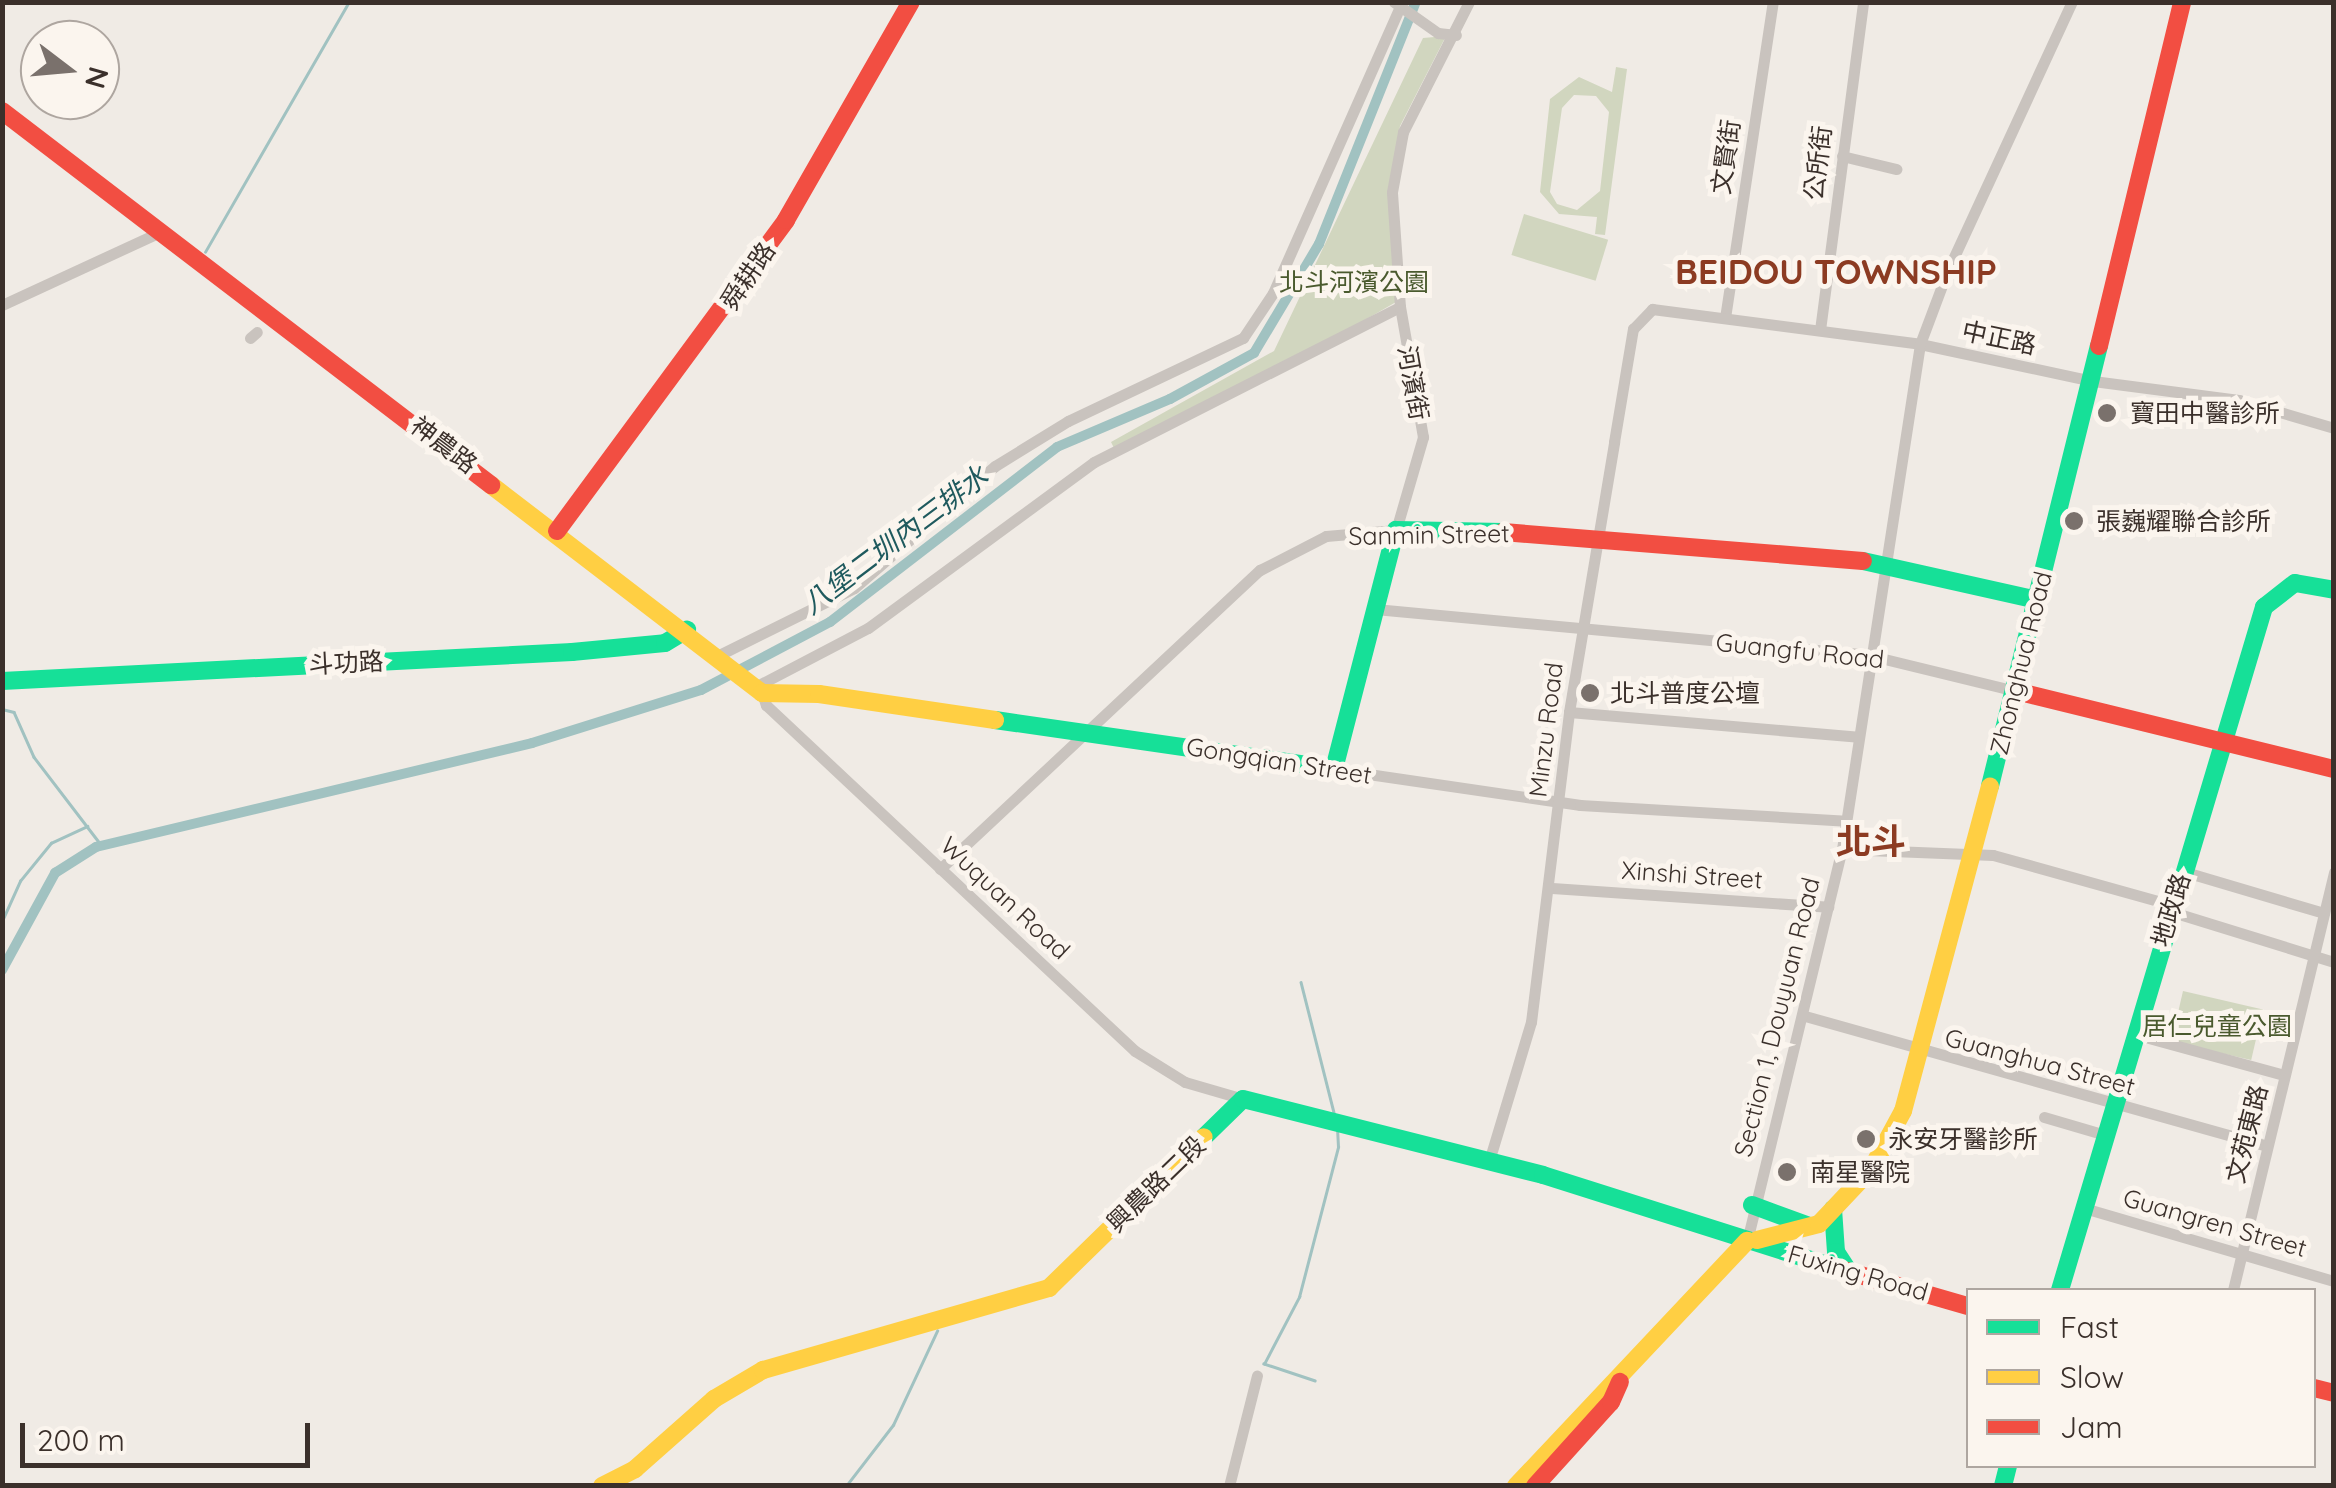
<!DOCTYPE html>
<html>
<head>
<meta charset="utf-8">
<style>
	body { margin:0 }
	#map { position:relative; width:2336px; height:1488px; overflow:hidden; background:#f0ebe5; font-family:Quicksand,"Noto Sans TC",sans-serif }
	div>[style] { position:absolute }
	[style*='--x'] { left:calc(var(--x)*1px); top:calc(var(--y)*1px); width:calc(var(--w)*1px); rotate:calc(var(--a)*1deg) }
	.green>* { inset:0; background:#d1d6bf; transform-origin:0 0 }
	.stream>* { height:2.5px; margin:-1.25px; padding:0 1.25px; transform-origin:1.25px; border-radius:1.25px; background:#a1c2c1 }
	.canal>* { height:10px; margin:-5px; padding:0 5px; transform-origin:5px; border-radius:5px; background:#a1c2c1 }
	.street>* { height:11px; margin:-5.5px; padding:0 5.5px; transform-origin:5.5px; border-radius:5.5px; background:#c9c3be }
	.fast>* { height:18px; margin:-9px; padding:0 9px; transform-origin:9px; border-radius:9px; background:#16e098 }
	.slow>* { height:18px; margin:-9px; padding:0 9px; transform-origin:9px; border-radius:9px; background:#ffcf43 }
	.jam>* { height:18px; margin:-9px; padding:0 9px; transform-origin:9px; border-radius:9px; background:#f24e42 }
	.dots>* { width:28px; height:28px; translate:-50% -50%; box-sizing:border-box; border:5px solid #fbf5ee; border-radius:50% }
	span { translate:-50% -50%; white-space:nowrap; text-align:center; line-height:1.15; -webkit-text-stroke:10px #fbf5ee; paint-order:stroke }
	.street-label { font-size:25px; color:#3b302b }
	.park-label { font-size:25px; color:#4a5a2e }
	.poi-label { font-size:25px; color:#3b302b }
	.left { translate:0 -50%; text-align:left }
	.water-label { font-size:28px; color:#1f5a5e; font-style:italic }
	.district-label { font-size:35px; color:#8c3b22; font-weight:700 }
	.frame { position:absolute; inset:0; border:5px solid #3b302b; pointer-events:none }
	.legend { position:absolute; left:1966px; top:1288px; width:350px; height:180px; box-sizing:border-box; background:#fbf5ee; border:2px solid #aea6a0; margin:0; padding:12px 18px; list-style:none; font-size:30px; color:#3b302b }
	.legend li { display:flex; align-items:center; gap:20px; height:50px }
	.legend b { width:50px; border:2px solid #aea6a0 }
	.north { position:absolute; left:20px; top:20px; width:100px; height:100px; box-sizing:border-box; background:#fbf5ee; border:2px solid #aea6a0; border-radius:50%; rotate:106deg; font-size:28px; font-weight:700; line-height:40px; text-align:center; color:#3b302b }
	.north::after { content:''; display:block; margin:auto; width:35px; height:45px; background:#7a716c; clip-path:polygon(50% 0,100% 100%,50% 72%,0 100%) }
	.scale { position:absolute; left:20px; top:1423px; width:290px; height:45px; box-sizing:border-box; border:5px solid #3b302b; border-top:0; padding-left:12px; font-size:30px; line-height:35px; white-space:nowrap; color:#3b302b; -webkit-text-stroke:8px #fbf5ee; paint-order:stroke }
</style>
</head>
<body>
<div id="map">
	<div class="green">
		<div style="clip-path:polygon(1446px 36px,1400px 126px,1389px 194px,1396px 302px,1263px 379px,1114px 448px,1111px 442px,1274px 351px,1423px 38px)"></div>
		<div style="clip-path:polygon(evenodd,1616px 67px,1627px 69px,1605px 235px,1595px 234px,1597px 217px,1559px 214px,1540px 192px,1550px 99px,1579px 77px,1612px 92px,1616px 67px,1574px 95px,1596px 96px,1609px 112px,1600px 191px,1577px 210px,1557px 204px,1550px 192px,1562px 108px,1574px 95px)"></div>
		<div style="left:1524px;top:214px;width:88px;height:43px;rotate:17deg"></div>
		<div style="left:2183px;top:991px;width:82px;height:52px;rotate:13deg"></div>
	</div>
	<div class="stream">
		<div style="--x:205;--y:252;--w:289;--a:-60.1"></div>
		<div style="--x:2;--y:709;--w:12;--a:14"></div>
		<div style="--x:14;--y:712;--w:49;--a:66"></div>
		<div style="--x:34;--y:757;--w:112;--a:52.6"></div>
		<div style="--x:2;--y:921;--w:44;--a:-65.8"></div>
		<div style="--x:20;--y:881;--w:49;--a:-50.8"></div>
		<div style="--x:51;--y:843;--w:40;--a:-25"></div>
		<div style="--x:1301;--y:982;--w:138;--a:75.8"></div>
		<div style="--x:1315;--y:1381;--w:54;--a:-161.6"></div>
		<div style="--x:1264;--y:1364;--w:76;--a:-62.4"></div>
		<div style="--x:1299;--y:1297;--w:155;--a:-75.4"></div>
		<div style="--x:1338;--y:1147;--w:18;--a:-93"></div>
		<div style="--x:846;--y:1486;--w:77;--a:-52.4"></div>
		<div style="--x:893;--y:1425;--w:104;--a:-64.9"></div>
	</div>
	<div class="canal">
		<div style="--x:2;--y:970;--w:111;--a:-61.3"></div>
		<div style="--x:55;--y:873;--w:49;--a:-32.4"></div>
		<div style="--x:96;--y:847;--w:448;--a:-13.4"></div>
		<div style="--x:532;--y:743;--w:177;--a:-17.4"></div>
		<div style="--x:701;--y:690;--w:146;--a:-27.8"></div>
		<div style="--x:830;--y:622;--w:287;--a:-37.6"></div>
		<div style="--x:1057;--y:447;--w:123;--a:-23"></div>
		<div style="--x:1170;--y:399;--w:96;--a:-28.7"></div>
		<div style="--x:1254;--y:353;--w:127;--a:-59.2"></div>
		<div style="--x:1319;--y:244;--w:261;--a:-68.2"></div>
	</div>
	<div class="street">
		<div style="--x:1394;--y:2;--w:54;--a:35.2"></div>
		<div style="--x:1438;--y:33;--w:18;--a:6"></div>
		<div style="--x:1842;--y:156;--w:56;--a:13.5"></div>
		<div style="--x:2;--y:305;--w:176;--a:-24.8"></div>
		<div style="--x:1725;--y:318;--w:320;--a:-81.4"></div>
		<div style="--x:1820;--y:330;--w:331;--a:-82.5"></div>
		<div style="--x:250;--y:338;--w:9;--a:-41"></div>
		<div style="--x:1375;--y:609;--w:495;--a:5.3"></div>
		<div style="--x:1868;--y:655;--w:152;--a:13.7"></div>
		<div style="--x:717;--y:656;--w:153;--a:-26.4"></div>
		<div style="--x:854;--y:588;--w:186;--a:-40.9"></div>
		<div style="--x:995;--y:466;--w:86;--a:-31.7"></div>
		<div style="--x:1068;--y:421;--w:194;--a:-25.4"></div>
		<div style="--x:1243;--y:338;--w:54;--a:-56.3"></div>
		<div style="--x:1273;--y:293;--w:311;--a:-66.1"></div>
		<div style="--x:755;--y:687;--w:127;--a:-27.6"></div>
		<div style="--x:868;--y:628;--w:280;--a:-36.3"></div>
		<div style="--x:1094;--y:462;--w:343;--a:-26.9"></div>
		<div style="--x:762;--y:693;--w:13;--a:72"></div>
		<div style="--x:766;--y:705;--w:506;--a:43.16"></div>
		<div style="--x:1135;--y:1051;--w:59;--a:31.8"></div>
		<div style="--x:1185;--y:1082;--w:60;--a:16.3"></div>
		<div style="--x:1569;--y:712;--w:290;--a:4.9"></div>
		<div style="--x:1334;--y:769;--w:249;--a:8.3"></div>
		<div style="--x:1580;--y:805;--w:266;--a:3.4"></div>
		<div style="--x:1842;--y:849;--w:151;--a:2.3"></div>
		<div style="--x:1993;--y:855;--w:186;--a:15.6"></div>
		<div style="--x:2172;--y:905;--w:11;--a:52"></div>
		<div style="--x:2179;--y:914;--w:162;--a:17.2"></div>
		<div style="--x:940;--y:869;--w:438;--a:-43.1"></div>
		<div style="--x:1260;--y:570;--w:74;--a:-27.3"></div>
		<div style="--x:1326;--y:536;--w:70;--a:-4.9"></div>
		<div style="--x:1396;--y:530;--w:97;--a:-73.8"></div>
		<div style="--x:1423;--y:437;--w:132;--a:-100"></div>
		<div style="--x:1400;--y:307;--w:115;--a:-94"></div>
		<div style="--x:1392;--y:192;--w:61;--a:-79.6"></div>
		<div style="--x:1403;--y:132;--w:146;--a:-63.1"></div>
		<div style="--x:2182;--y:871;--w:148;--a:16.5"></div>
		<div style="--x:1552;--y:888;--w:277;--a:3.9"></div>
		<div style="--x:1805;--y:1016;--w:479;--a:15.7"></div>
		<div style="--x:2134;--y:1034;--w:156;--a:15.3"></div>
		<div style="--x:2044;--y:1117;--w:64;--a:16.4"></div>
		<div style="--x:1489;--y:1161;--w:145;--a:-73.2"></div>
		<div style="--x:1531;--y:1022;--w:312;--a:-83"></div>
		<div style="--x:1569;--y:712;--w:274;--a:-80.5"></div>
		<div style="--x:1614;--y:442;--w:115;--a:-80.5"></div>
		<div style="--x:1633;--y:329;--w:28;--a:-46"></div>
		<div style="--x:1652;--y:309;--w:270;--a:7.4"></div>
		<div style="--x:1920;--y:344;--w:177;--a:12.1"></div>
		<div style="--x:2093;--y:381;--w:147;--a:7.4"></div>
		<div style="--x:2239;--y:400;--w:99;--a:16.4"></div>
		<div style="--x:2084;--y:1208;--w:260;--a:16.3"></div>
		<div style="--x:1747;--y:1241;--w:403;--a:-76.4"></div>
		<div style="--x:1842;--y:849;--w:511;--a:-81.22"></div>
		<div style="--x:1920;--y:344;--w:77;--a:-69.4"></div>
		<div style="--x:1947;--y:272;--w:298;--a:-65.2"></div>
		<div style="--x:2233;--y:1290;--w:430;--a:-76.4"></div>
		<div style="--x:1229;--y:1486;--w:114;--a:-75.8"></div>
	</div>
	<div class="fast">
		<div style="--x:1863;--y:561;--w:178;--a:12.6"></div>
		<div style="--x:2;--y:681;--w:571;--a:-2.91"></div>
		<div style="--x:572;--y:652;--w:93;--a:-5.5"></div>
		<div style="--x:665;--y:643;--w:26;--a:-31"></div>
		<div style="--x:995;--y:720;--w:343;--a:8.2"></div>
		<div style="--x:1334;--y:769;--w:247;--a:-75.5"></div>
		<div style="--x:1396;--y:530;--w:107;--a:1.1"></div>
		<div style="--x:1990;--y:786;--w:453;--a:-76.1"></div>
		<div style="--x:1204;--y:1137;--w:54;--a:-44.3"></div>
		<div style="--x:1243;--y:1099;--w:309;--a:14.2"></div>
		<div style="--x:1543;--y:1175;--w:315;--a:17.6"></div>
		<div style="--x:1752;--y:1205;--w:61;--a:20.2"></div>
		<div style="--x:1833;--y:1209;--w:43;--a:86"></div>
		<div style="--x:1836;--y:1252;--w:20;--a:57"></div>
		<div style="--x:2060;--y:1290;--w:713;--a:-73.37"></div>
		<div style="--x:2264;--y:607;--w:39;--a:-38"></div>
		<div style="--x:2295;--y:583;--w:40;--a:10"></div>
		<div style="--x:2003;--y:1486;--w:21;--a:-76"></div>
	</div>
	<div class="slow">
		<div style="--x:491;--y:485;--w:342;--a:37.5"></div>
		<div style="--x:762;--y:693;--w:57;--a:1"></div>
		<div style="--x:819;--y:694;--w:178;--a:8.4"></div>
		<div style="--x:1757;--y:1240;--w:64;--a:-14.5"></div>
		<div style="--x:1819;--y:1224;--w:77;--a:-46.6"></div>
		<div style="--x:1872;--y:1168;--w:65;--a:-61.5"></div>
		<div style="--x:1903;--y:1111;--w:336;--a:-75"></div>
		<div style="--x:602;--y:1486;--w:37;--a:-27"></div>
		<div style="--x:635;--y:1469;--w:106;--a:-41.5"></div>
		<div style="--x:714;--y:1399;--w:57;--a:-30.6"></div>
		<div style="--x:763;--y:1370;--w:298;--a:-16"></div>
		<div style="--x:1049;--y:1288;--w:216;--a:-44.3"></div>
		<div style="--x:1516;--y:1486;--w:337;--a:-46.7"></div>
	</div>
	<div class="jam">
		<div style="--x:2;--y:111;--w:616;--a:37.41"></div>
		<div style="--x:2099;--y:346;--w:354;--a:-76.4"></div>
		<div style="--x:557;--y:531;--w:386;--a:-53.6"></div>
		<div style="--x:786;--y:220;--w:251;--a:-60.2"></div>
		<div style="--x:1503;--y:532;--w:361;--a:4.6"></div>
		<div style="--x:2016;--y:691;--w:327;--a:13.8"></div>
		<div style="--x:1843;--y:1270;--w:130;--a:16.1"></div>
		<div style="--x:2314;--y:1388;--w:21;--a:14"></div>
		<div style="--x:1535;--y:1486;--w:113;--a:-47.9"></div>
		<div style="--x:1611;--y:1402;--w:22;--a:-66"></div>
	</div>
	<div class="dots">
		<div style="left:2107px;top:413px;background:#7a716c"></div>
		<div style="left:2074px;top:521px;background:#7a716c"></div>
		<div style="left:1590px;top:693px;background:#7a716c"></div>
		<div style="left:1866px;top:1139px;background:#7a716c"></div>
		<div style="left:1787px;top:1172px;background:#7a716c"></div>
	</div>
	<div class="street-label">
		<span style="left:1726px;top:157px;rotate:-82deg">文賢街</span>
		<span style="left:1818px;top:163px;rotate:-83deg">公所街</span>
		<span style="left:748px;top:276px;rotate:-56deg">舜耕路</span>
		<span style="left:1999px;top:338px;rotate:12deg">中正路</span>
		<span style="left:1413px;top:383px;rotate:80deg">河濱街</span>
		<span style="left:444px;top:445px;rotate:37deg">神農路</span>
		<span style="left:1429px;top:535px;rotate:-1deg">Sanmin Street</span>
		<span style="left:1800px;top:651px;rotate:6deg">Guangfu Road</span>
		<span style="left:346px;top:663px;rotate:-3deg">斗功路</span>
		<span style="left:2021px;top:663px;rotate:-76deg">Zhonghua Road</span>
		<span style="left:1546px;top:730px;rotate:-83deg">Minzu Road</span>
		<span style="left:1279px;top:761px;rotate:9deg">Gongqian Street</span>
		<span style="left:1692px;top:875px;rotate:4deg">Xinshi Street</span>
		<span style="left:1005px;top:898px;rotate:43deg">Wuquan Road</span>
		<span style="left:2171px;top:910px;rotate:-73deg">地政路</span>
		<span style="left:1777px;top:1017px;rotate:-76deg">Section 1, Douyuan Road</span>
		<span style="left:2040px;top:1062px;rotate:15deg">Guanghua Street</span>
		<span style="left:2247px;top:1134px;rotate:-76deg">文苑東路</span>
		<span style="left:1156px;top:1184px;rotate:-44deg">興農路二段</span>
		<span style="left:2215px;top:1223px;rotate:16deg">Guangren Street</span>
		<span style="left:1858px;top:1273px;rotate:16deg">Fuxing Road</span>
	</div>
	<div class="park-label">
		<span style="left:1354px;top:282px">北斗河濱公園</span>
		<span style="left:2217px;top:1026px">居仁兒童公園</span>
	</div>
	<div class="poi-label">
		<span class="left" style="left:2130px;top:413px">寶田中醫診所</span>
		<span class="left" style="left:2096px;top:521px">張巍耀聯合診所</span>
		<span class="left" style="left:1610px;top:693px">北斗普度公壇</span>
		<span class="left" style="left:1888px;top:1139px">永安牙醫診所</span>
		<span class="left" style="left:1810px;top:1172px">南星醫院</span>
	</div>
	<div class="water-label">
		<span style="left:895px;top:540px;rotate:-37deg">八堡二圳內三排水</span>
	</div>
	<div class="district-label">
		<span style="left:1836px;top:271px">BEIDOU TOWNSHIP</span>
		<span style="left:1871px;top:841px">北斗</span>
	</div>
	<div class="frame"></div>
	<ul class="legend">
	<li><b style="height:12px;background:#16e098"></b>Fast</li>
	<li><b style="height:12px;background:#ffcf43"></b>Slow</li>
	<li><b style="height:12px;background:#f24e42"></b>Jam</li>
	</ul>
	<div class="north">N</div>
	<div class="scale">200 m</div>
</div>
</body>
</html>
